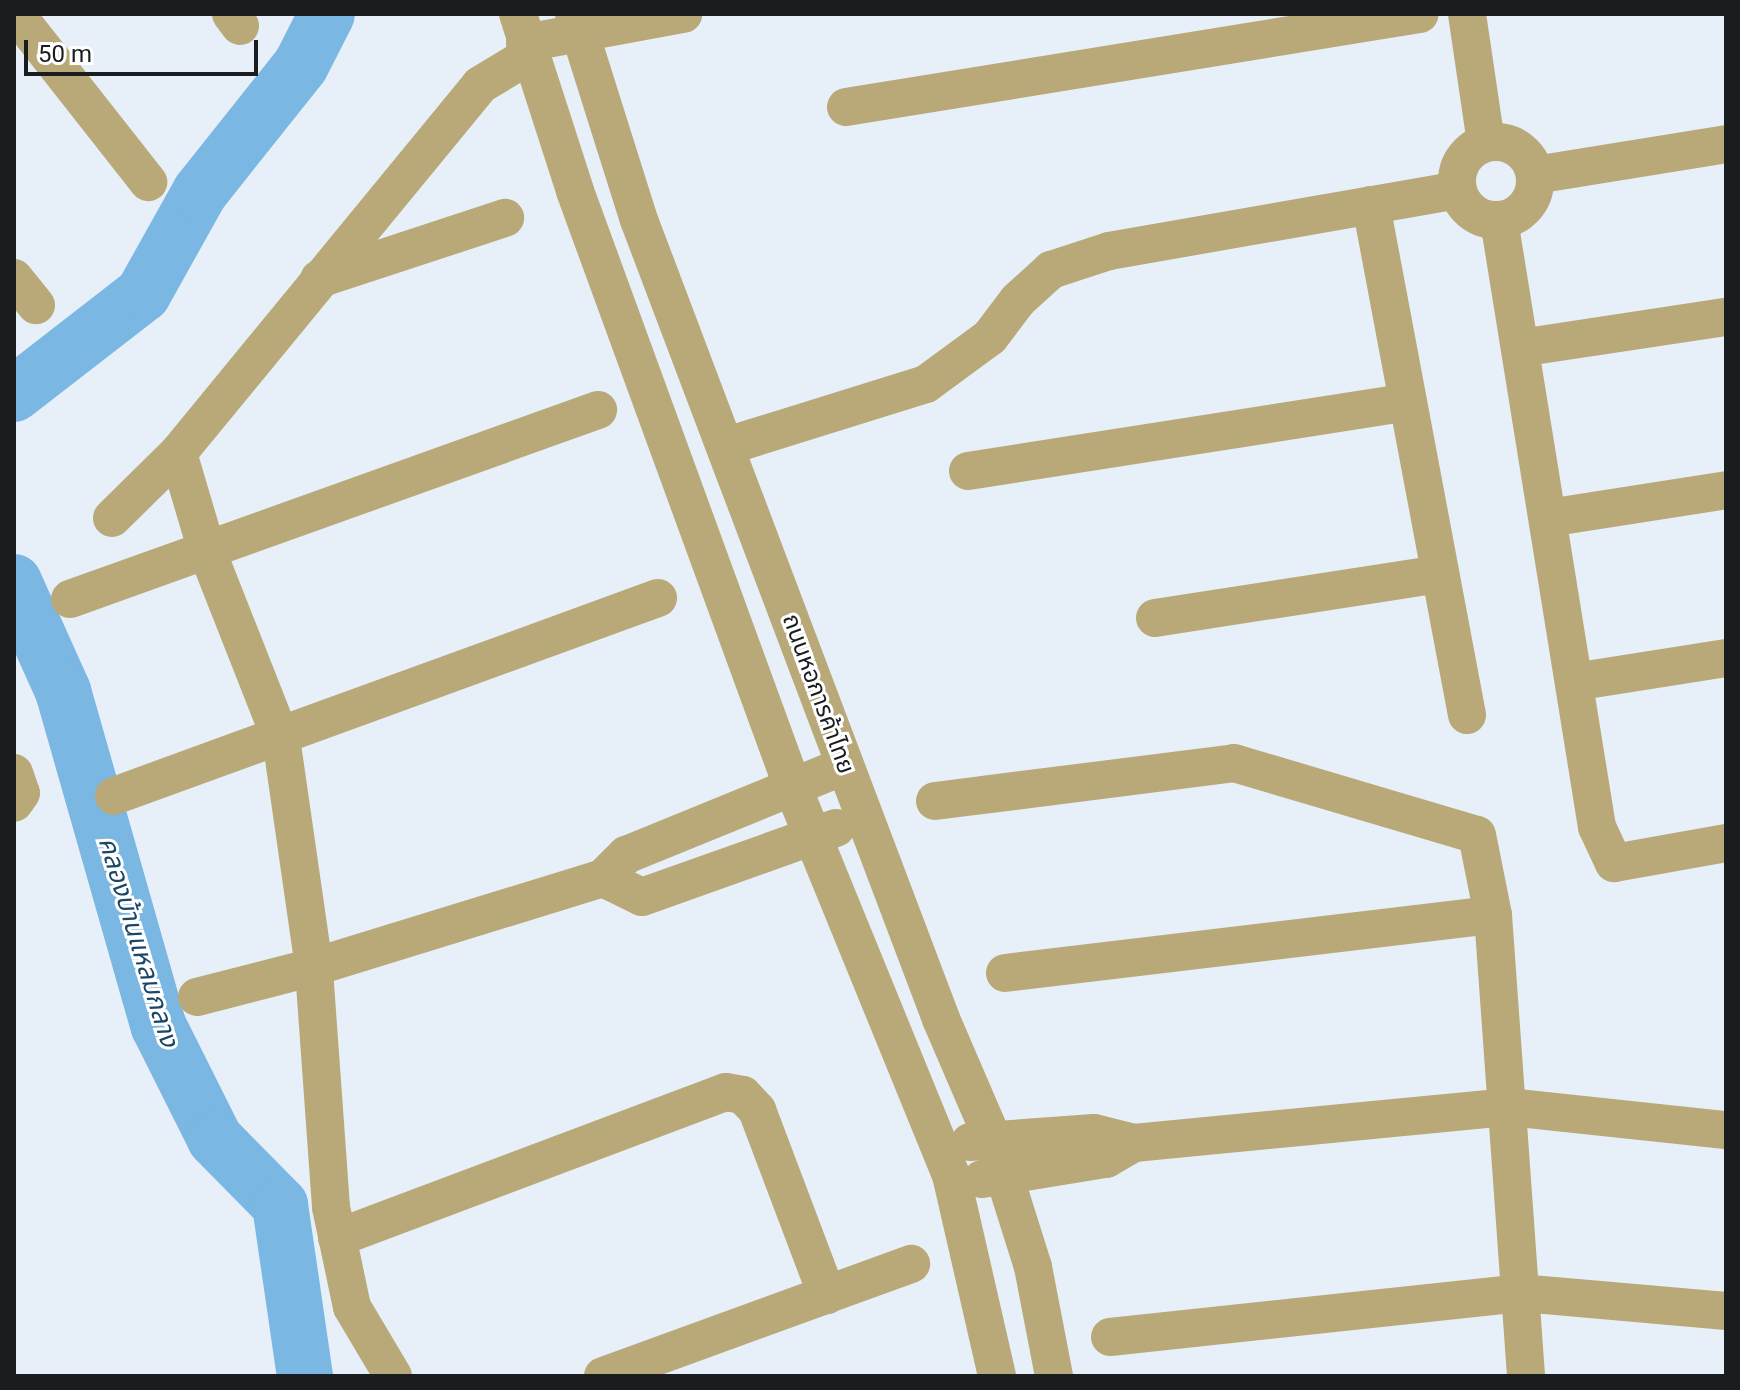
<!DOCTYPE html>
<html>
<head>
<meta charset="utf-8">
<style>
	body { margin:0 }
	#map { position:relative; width:1740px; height:1390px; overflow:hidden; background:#e7f0f8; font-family:Roboto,"Noto Sans Thai",sans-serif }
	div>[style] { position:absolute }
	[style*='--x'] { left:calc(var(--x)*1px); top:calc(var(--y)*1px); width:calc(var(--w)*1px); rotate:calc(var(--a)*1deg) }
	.river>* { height:56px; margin:-28px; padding:0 28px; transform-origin:28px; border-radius:28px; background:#7bb7e3 }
	.minor>* { height:38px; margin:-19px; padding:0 19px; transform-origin:19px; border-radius:19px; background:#b9a979 }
	.minor>.ring { margin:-19px; padding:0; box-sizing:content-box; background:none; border:38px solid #b9a979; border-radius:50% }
	span { translate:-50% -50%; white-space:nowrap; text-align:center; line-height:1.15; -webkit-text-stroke:6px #fff; paint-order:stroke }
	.street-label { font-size:24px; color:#1a1d20 }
	.water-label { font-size:26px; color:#194765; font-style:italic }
	.frame { position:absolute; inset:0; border:16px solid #1a1d20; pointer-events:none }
	.scale { position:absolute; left:24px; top:40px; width:234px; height:36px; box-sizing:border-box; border:4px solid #1a1d20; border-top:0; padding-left:10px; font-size:24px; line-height:28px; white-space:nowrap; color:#1a1d20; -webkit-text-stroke:6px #fff; paint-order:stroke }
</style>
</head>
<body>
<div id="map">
	<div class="river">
		<div style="--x:14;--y:394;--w:163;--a:-37.8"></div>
		<div style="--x:143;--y:294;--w:117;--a:-60.8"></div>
		<div style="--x:200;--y:192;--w:162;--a:-51.5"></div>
		<div style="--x:301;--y:65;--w:57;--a:-63"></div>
		<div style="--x:14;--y:582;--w:120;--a:65.8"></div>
		<div style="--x:63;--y:691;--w:349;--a:74.1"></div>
		<div style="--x:159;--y:1027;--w:125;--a:63.4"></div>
		<div style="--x:215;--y:1139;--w:93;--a:45.4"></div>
		<div style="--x:280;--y:1205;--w:173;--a:81.7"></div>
	</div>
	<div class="minor">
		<div style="--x:16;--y:14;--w:214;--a:51.8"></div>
		<div style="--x:231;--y:14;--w:15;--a:53"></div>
		<div style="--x:518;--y:14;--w:186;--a:72.1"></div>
		<div style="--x:575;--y:191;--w:636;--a:69.94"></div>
		<div style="--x:793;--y:788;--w:418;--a:67.8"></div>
		<div style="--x:951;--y:1175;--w:206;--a:77.1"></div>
		<div style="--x:574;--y:14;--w:216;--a:72.5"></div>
		<div style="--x:639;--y:220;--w:854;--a:69.29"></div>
		<div style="--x:941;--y:1019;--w:132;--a:66.7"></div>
		<div style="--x:993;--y:1140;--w:133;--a:72.5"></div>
		<div style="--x:1033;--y:1267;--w:111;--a:79.1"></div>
		<div style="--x:1467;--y:14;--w:130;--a:81.6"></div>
		<div style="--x:525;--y:43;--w:161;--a:-10.4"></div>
		<div style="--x:846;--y:107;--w:581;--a:-9.2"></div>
		<div class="ring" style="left:1457px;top:142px;width:40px;height:40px"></div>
		<div style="--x:1535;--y:175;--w:193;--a:-9.2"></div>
		<div style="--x:1371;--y:205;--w:519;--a:79.34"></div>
		<div style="--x:1499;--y:220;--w:615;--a:80.83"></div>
		<div style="--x:1597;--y:827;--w:40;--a:65"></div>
		<div style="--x:1614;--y:863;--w:114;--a:-10.1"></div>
		<div style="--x:14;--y:278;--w:35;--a:51"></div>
		<div style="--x:319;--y:279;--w:196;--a:-18.2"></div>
		<div style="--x:1520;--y:348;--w:208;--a:-8.6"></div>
		<div style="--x:727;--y:446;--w:208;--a:-17.3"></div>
		<div style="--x:926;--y:384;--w:79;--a:-36.3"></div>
		<div style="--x:990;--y:337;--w:46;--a:-52.9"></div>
		<div style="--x:1018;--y:300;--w:45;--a:-42.3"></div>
		<div style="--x:1051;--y:270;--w:61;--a:-18.1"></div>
		<div style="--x:1109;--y:251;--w:354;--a:-9.9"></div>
		<div style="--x:968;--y:471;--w:445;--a:-8.9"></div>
		<div style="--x:112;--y:518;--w:93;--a:-44.6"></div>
		<div style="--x:1548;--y:518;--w:180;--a:-8.9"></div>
		<div style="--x:70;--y:599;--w:561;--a:-19.7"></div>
		<div style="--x:1155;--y:618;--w:288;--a:-8.8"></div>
		<div style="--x:1574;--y:682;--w:154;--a:-9"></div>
		<div style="--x:14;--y:773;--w:21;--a:71"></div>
		<div style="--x:21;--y:793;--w:12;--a:125"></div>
		<div style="--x:114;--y:796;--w:579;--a:-20"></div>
		<div style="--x:935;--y:801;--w:301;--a:-7.2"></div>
		<div style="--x:1234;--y:763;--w:253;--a:16.5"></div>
		<div style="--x:1477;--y:835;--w:82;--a:78.7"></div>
		<div style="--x:1493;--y:915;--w:462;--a:85.9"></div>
		<div style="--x:603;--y:878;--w:43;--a:26"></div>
		<div style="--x:642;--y:897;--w:206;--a:-19.6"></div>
		<div style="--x:1005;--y:973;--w:491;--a:-6.8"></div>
		<div style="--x:197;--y:997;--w:121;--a:-14.4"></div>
		<div style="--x:314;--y:967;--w:302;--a:-17.1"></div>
		<div style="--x:603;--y:878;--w:33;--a:-45"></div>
		<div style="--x:626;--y:855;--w:235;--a:-22.2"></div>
		<div style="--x:970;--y:1142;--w:124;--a:-4.2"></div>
		<div style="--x:1094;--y:1133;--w:41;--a:14"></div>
		<div style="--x:1134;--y:1143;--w:377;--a:-5.5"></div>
		<div style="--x:1509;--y:1107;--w:218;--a:6.1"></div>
		<div style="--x:982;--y:1179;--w:126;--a:-9.2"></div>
		<div style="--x:1106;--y:1159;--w:32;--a:-30"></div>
		<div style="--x:337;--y:1238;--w:415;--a:-20.6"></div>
		<div style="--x:726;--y:1092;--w:17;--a:10"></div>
		<div style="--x:743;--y:1095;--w:21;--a:47"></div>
		<div style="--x:757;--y:1110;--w:198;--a:69.3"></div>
		<div style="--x:1110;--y:1337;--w:413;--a:-6.1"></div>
		<div style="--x:1521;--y:1293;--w:206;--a:5"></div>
		<div style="--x:393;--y:1376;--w:80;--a:-120.7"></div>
		<div style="--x:352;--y:1307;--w:102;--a:-101.9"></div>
		<div style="--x:331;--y:1207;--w:241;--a:-94.1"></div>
		<div style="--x:314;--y:967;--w:230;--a:-98.2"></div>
		<div style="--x:281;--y:739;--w:202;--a:-111.5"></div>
		<div style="--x:207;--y:551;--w:102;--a:-106.5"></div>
		<div style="--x:178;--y:453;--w:476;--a:-50.6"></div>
		<div style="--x:480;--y:85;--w:58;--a:-31"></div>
		<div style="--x:603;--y:1376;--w:328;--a:-20"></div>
	</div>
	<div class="street-label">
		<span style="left:818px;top:694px;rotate:70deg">ถนนหอการค้าไทย</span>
	</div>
	<div class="water-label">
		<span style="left:138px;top:942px;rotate:73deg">คลองบ้านแหลมกลาง</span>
	</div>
	<div class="frame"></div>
	<div class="scale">50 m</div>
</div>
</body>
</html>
